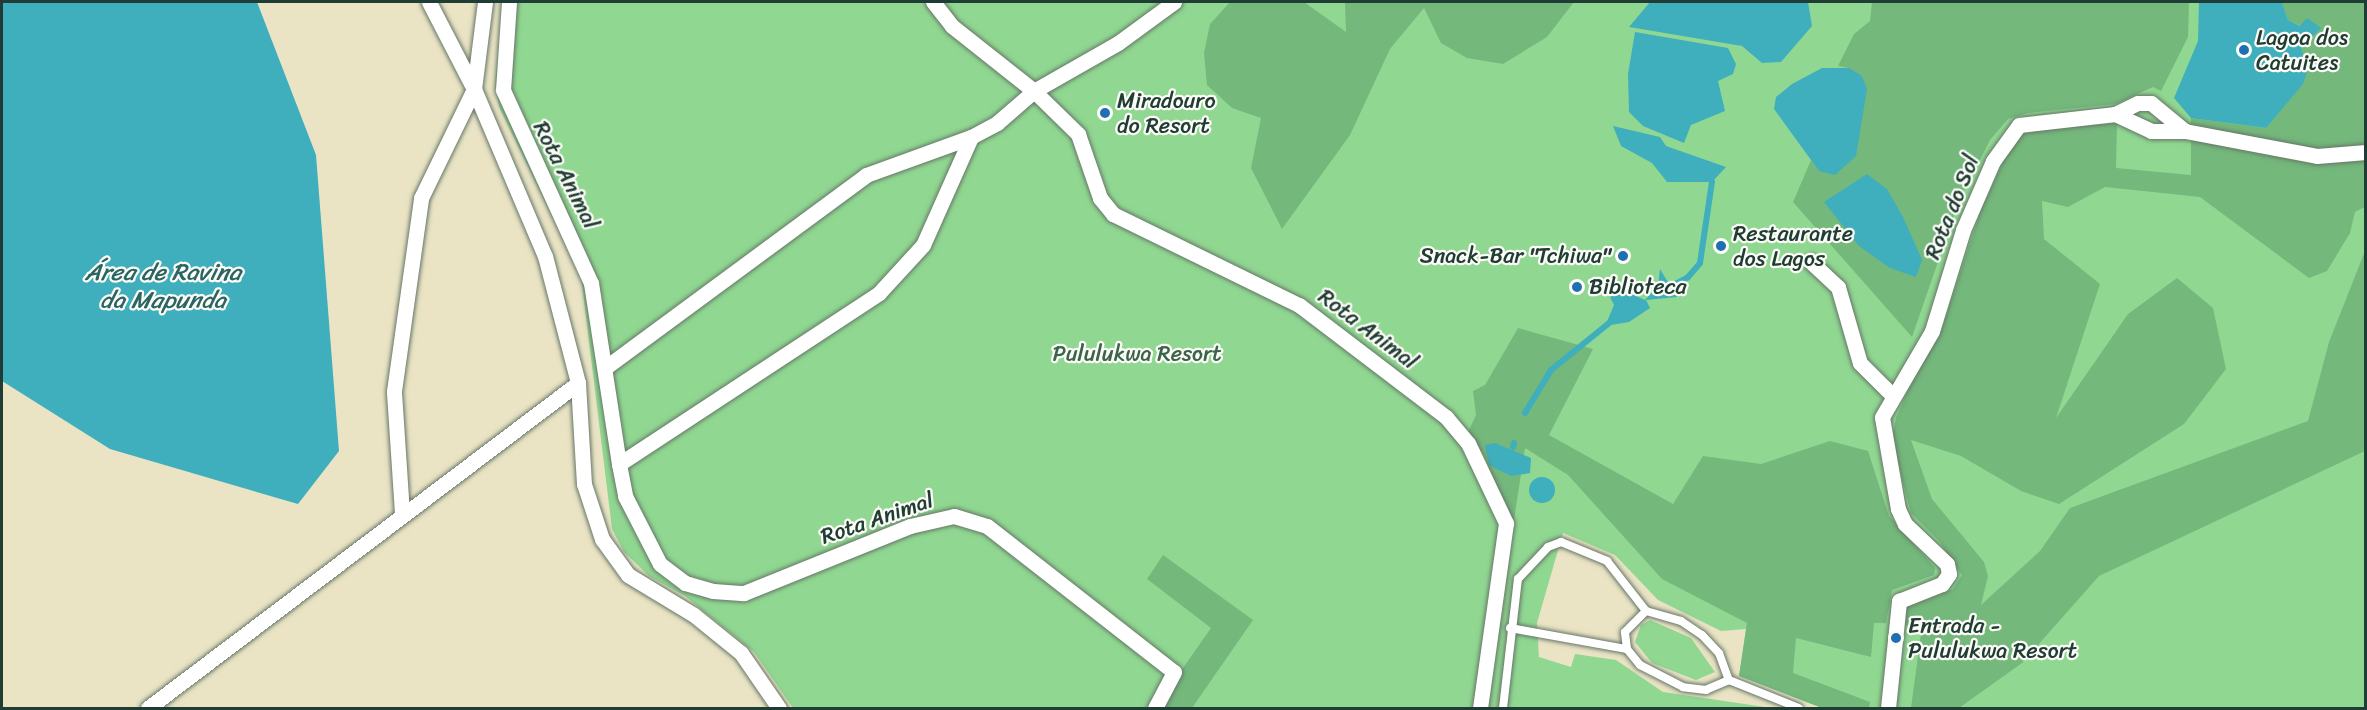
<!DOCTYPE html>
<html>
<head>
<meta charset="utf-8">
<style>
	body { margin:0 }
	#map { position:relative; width:2367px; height:710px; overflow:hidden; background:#eae4c5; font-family:Sriracha,sans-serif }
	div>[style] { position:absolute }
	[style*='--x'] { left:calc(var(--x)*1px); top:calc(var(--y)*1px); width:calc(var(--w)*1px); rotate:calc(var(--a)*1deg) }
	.green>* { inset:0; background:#90d892 }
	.forest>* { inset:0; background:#74b87c }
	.water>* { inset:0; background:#3faebd }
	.round { border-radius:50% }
	.stream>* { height:6px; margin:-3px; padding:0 3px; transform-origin:3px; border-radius:3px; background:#3faebd }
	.roads { filter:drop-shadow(0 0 2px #667767) drop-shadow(0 0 2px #667767) }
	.service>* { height:8px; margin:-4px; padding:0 4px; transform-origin:4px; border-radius:4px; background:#fff }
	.minor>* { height:15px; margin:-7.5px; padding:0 7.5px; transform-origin:7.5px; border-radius:7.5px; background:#fff }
	.dots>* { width:16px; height:16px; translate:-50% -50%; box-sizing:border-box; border:3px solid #fdfcf7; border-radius:50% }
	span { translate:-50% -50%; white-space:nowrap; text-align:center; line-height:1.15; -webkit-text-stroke:4.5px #fdfcf7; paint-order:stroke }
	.poi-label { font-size:22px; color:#1f3d34 }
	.left { translate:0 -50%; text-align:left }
	.right { translate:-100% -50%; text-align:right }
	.street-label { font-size:22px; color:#1f3d34 }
	.park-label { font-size:22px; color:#3b644c }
	.water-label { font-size:24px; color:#2a6564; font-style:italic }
	.frame { position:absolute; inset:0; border:3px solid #1f3d34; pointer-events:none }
</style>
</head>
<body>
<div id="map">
	<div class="green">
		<div style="clip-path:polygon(503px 2px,2365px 2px,2365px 708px,1822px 708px,1739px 676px,1746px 629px,1721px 631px,1658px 600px,1615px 555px,1563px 533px,1537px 623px,1539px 657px,1571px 667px,1575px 654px,1616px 660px,1663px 692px,1772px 708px,793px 708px,754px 652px,685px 596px,649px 576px,624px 552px,612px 529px,581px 276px,499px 107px,495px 85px)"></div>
		<div style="clip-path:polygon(1650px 620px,1691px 638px,1715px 672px,1696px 680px,1652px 663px,1635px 642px,1641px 625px)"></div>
	</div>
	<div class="forest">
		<div style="clip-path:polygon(1230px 2px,1304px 2px,1346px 32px,1345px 2px,1574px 2px,1547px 37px,1503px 64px,1467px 58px,1441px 43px,1424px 8px,1390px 49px,1350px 135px,1282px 229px,1251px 168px,1261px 118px,1232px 108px,1207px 85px,1204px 53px,1210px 24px)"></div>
		<div style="clip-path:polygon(1872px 2px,2189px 2px,2188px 37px,2161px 91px,2153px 87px,2115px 104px,2028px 113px,2008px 119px,1990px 140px,1959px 201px,1912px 337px,1793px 202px,1811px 160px,1819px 171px,1849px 68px,1838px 66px,1854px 34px,1870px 21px)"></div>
		<div style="clip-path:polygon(2282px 2px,2365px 2px,2365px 207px,2355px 212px,2350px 233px,2327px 271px,2309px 278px,2200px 197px,2105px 187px,2068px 207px,2042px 201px,2044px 239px,2100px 284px,2056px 418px,2128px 314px,2177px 278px,2213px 308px,2226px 369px,2184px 424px,2059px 504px,2021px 491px,1961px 456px,1911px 440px,1932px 499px,1984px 562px,1988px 576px,1981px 605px,2040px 551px,2070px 508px,2308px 421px,2329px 342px,2365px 251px,2365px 451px,2099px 576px,2022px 663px,1959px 708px,1911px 708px,1922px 626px,1905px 625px,1907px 607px,1953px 589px,1962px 575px,1939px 541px,1911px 513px,1892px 440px,1896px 418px,1921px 360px,1941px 331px,1981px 210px,2010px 147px,2022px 134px,2040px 129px,2117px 123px,2116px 168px,2191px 175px,2191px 118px,2266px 128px,2301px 48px,2301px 26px,2288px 20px)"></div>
		<div style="clip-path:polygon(1518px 328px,1593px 349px,1549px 435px,1673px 504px,1703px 456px,1761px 464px,1830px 441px,1868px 451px,1889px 516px,1935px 568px,1934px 575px,1892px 590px,1886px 623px,1874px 623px,1871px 657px,1796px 638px,1793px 673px,1870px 702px,1869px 708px,1822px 708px,1739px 676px,1747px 623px,1662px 579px,1568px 475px,1525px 448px,1513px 526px,1484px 455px,1468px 432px,1476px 415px,1473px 391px,1485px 385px)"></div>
		<div style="clip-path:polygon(1163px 555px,1253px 620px,1192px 708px,1155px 708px,1211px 628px,1147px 579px)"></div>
	</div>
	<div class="water">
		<div style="clip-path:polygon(2px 2px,257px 2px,316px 155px,339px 451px,298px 504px,110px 449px,2px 381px)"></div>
		<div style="clip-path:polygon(1650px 2px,1808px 2px,1812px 26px,1781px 62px,1762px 63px,1742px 46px,1629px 27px)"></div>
		<div style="clip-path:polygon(2199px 2px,2282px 2px,2288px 20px,2300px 26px,2307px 18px,2321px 28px,2301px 48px,2308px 69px,2303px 84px,2266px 128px,2191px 118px,2174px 98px,2198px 41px)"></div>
		<div style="clip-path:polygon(1635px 32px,1728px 48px,1736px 64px,1733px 74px,1718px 81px,1725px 111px,1691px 125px,1684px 143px,1643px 126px,1629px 112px,1628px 74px)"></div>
		<div style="clip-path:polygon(1822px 68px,1849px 68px,1862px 76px,1867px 89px,1856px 156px,1835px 175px,1819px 171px,1774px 109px,1776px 97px,1792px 84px)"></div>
		<div style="clip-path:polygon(1613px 126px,1660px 137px,1666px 146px,1726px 167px,1712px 182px,1667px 182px,1652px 163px,1621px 146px)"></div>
		<div style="clip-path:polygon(1867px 174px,1887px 189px,1903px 217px,1922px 260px,1916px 277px,1890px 268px,1859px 246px,1824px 202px)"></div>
		<div style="clip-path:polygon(1660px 269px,1677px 297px,1646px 300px,1650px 308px,1629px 322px,1605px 326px,1614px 305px,1602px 281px,1645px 300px,1658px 286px)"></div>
		<div style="clip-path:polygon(1495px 443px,1531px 458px,1530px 473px,1511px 476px,1489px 465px,1485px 445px)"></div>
		<div class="round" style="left:1529px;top:477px;width:26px;height:26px"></div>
	</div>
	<div class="stream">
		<div style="--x:1664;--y:290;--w:27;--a:-28"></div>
		<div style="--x:1688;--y:277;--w:18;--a:-49"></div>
		<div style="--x:1700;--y:263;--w:82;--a:-81.6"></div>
		<div style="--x:1525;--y:413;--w:50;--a:-58.8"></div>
		<div style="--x:1551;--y:370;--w:75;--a:-39"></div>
		<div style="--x:1513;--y:447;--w:4;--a:-76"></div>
	</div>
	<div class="roads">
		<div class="service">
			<div style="--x:1646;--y:611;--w:36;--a:16"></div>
			<div style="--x:1681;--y:621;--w:25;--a:34"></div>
			<div style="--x:1702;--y:635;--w:25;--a:47"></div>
			<div style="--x:1719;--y:653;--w:29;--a:70"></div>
			<div style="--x:1729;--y:680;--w:25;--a:157"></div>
			<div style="--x:1706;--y:690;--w:23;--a:-173"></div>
			<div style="--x:1683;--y:687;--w:48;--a:-152.9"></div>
			<div style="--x:1640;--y:665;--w:21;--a:-129"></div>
			<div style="--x:1627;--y:649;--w:17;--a:-97"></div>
			<div style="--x:1625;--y:632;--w:30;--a:-45"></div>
			<div style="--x:1510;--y:628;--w:119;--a:10.2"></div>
			<div style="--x:1729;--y:680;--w:75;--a:21.8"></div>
			<div style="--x:1503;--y:708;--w:130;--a:-83.4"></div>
			<div style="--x:1518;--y:579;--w:44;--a:-46.8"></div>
			<div style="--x:1548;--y:547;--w:14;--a:-21"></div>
			<div style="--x:1561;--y:542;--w:50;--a:22.4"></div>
			<div style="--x:1607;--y:561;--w:63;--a:52"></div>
		</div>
		<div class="minor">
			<div style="--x:429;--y:2;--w:98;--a:62.7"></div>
			<div style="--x:474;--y:89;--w:181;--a:67"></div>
			<div style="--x:545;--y:256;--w:131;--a:75.4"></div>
			<div style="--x:578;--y:383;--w:101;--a:86.6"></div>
			<div style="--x:584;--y:484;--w:58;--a:71.9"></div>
			<div style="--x:602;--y:539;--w:44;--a:54.2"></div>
			<div style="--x:628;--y:575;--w:77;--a:31.2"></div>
			<div style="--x:694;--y:615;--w:60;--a:39"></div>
			<div style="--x:741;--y:653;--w:67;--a:55.4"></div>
			<div style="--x:509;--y:2;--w:88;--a:93.9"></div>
			<div style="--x:503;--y:90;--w:212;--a:65.5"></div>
			<div style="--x:591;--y:283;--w:183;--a:81.2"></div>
			<div style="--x:619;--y:464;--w:311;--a:-33.3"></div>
			<div style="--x:879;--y:293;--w:65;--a:-47.5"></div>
			<div style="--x:923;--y:245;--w:118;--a:-66"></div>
			<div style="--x:1174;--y:2;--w:69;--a:143.8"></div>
			<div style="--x:1118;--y:43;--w:97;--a:150.3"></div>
			<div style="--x:1034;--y:91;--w:62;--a:44.3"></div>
			<div style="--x:1078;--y:134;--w:68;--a:71"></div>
			<div style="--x:1100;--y:198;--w:21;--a:51"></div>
			<div style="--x:1113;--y:214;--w:207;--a:26.1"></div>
			<div style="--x:1299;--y:305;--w:185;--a:37.3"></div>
			<div style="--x:1446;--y:417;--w:34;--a:50"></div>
			<div style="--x:1468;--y:443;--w:89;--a:64.6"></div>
			<div style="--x:1506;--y:523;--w:187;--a:98"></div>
			<div style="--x:2115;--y:114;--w:40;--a:25"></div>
			<div style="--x:2151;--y:131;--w:34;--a:0"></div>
			<div style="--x:2185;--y:131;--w:134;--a:10.7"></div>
			<div style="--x:2317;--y:156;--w:49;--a:-4.7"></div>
			<div style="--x:1811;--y:262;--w:37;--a:43"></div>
			<div style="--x:1838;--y:287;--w:79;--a:73.9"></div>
			<div style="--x:1860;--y:363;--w:45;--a:45"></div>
			<div style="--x:606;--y:367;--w:323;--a:-36.4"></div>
			<div style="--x:866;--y:175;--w:112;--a:-19.9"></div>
			<div style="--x:971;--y:137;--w:30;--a:-28"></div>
			<div style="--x:997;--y:123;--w:49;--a:-40.9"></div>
			<div style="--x:1034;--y:91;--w:105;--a:-141.6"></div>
			<div style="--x:952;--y:26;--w:31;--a:-128"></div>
			<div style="--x:619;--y:464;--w:33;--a:79"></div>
			<div style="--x:625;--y:496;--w:76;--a:62.8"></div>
			<div style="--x:660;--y:564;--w:31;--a:37"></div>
			<div style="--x:685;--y:583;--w:29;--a:16"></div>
			<div style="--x:713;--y:591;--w:31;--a:4"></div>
			<div style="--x:744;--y:593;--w:179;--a:-22"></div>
			<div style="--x:910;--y:526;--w:45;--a:-12.8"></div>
			<div style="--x:954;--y:516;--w:34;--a:17"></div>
			<div style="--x:987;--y:526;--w:237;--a:38"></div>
			<div style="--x:1174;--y:672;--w:41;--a:117.8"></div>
			<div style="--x:402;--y:513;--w:122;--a:-93.8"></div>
			<div style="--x:394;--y:391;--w:195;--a:-82"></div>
			<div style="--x:421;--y:198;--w:121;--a:-64.1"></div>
			<div style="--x:474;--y:89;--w:88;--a:-82.8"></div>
			<div style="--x:148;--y:708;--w:539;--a:-37.08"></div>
			<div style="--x:1888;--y:708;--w:108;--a:-84.1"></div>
			<div style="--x:1899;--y:601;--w:46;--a:-21.6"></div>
			<div style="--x:1942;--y:584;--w:12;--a:-55"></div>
			<div style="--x:1949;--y:574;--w:10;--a:-101"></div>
			<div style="--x:1947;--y:564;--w:58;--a:-136.4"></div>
			<div style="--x:1905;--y:524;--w:17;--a:-115"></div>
			<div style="--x:1898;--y:509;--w:93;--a:-99.9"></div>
			<div style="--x:1882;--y:417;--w:99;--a:-59.8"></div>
			<div style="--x:1932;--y:331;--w:106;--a:-72.9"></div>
			<div style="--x:1963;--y:230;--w:75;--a:-66.5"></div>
			<div style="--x:1993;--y:161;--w:44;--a:-54.2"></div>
			<div style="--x:2019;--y:125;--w:97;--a:-6.5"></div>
			<div style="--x:2115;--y:114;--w:25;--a:-26"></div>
			<div style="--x:2138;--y:103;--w:13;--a:0"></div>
			<div style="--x:2151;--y:103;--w:44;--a:39.5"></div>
		</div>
	</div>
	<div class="dots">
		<div style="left:2244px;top:50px;background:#1f6fb2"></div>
		<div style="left:1105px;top:113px;background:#1f6fb2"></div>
		<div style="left:1721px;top:246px;background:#1f6fb2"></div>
		<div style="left:1623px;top:256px;background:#1f6fb2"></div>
		<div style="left:1577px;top:287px;background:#1f6fb2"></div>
		<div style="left:1896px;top:638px;background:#1f6fb2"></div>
	</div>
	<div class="poi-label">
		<span class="left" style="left:2256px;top:50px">Lagoa dos<br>Catuites</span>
		<span class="left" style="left:1117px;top:113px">Miradouro<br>do Resort</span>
		<span class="left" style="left:1733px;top:246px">Restaurante<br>dos Lagos</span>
		<span class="right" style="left:1611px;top:256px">Snack-Bar "Tchiwa"</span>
		<span class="left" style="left:1589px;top:287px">Biblioteca</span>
		<span class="left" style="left:1908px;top:638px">Entrada -<br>Pululukwa Resort</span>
	</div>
	<div class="street-label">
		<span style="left:566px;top:175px;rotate:63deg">Rota Animal</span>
		<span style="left:1952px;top:207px;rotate:-68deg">Rota do Sol</span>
		<span style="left:1368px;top:329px;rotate:37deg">Rota Animal</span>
		<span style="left:877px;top:518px;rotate:-19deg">Rota Animal</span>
	</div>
	<div class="park-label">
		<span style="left:1137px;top:354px">Pululukwa Resort</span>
	</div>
	<div class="water-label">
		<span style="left:163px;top:287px">Área de Ravina<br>da Mapunda</span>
	</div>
	<div class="frame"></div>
</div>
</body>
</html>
